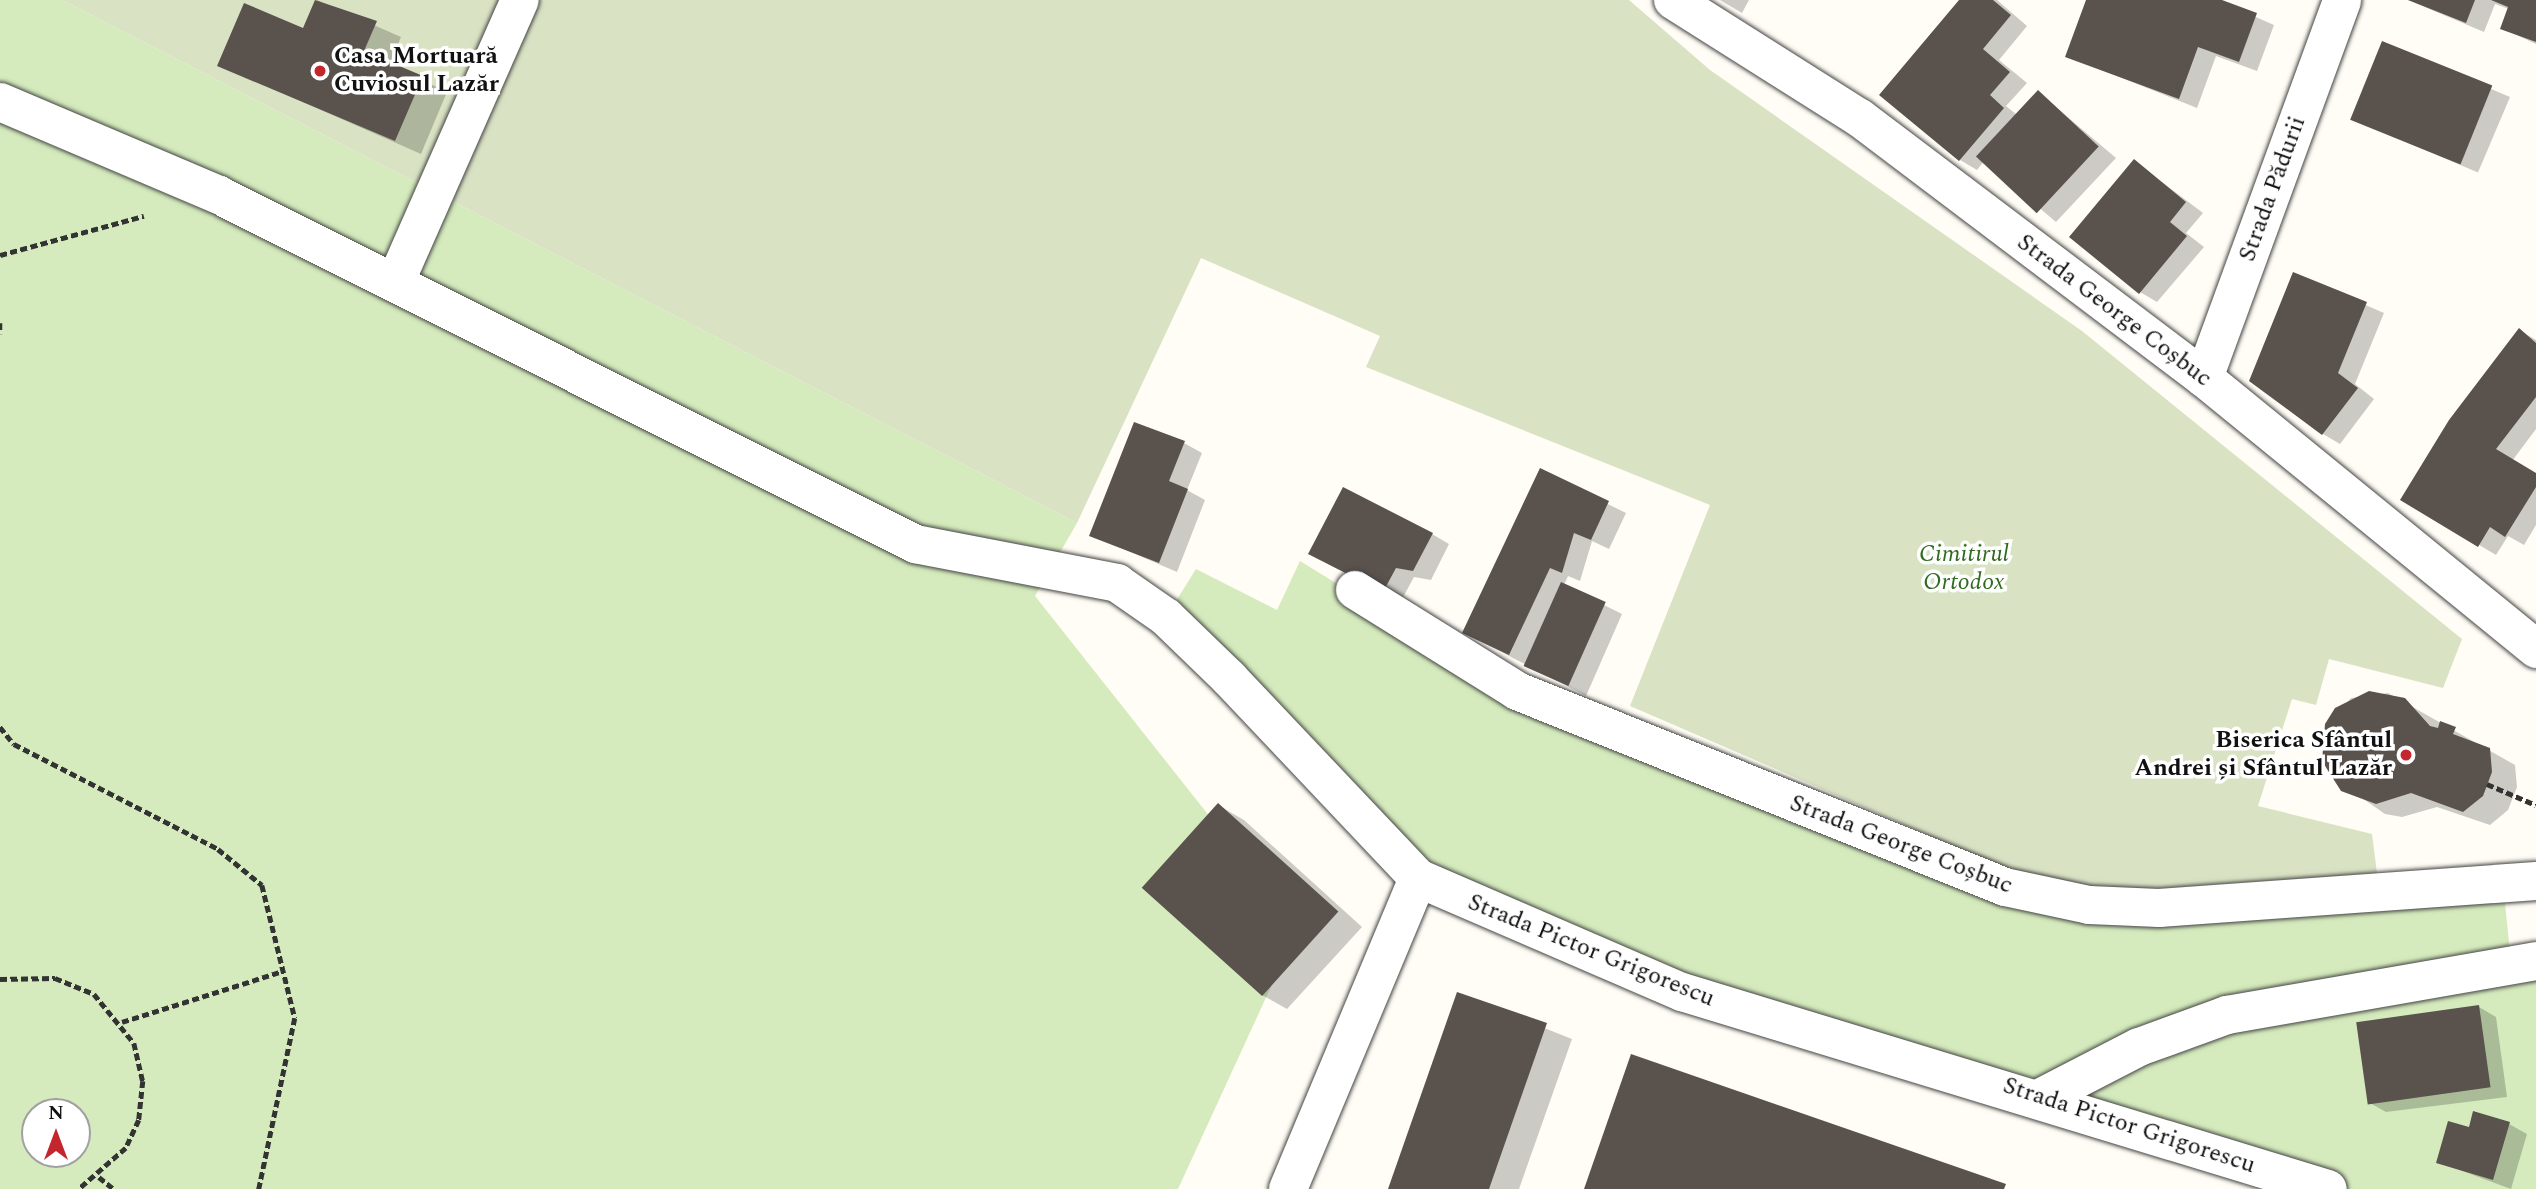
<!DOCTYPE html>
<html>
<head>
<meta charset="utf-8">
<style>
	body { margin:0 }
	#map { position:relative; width:2536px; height:1189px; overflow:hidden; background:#fffdf5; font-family:Spectral,serif }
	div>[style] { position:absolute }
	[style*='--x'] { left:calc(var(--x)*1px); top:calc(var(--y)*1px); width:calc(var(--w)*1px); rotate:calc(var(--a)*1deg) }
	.green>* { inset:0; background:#d5ebbd }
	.cemetery>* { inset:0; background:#d9e3c4 }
	.shadow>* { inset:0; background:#0003; transform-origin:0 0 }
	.building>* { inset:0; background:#5a524d; transform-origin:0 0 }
	.path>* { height:4.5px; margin-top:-2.25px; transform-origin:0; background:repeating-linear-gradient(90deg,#333 0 7px,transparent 0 10.5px) }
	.roads { filter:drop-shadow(0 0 2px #444) drop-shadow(0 0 2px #444) }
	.minor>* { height:38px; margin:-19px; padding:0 19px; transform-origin:19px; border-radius:19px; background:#fff }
	.dots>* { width:19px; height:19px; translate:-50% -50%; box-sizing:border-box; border:4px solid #fff; border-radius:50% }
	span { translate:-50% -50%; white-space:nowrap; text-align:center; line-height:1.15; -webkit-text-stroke:7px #fff; paint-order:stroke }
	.poi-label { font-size:24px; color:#111; font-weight:700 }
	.left { translate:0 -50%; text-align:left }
	.right { translate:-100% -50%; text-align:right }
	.street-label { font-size:24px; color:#111 }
	.park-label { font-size:24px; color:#2f6b1f; font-style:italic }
	.north { position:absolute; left:21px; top:1098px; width:70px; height:70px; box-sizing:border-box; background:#fff; border:2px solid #a0a0a0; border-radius:50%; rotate:0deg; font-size:19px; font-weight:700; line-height:28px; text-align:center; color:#111 }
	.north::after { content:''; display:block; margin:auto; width:24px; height:32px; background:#c4262e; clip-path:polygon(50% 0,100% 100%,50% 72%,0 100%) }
</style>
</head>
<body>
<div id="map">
	<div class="green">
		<div style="clip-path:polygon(evenodd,0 0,62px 0,1077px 523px,1035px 596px,1298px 928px,1178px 1189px,0 1189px,0 0,35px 1112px,77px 1112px,77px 1154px,35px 1154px,35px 1112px)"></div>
		<div style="clip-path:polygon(1300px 561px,1448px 652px,2089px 905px,2503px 884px,2511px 962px,2536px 961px,2536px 1189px,2328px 1189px,1682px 992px,1418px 878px,1166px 617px,1196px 569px,1277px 610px)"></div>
	</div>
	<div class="cemetery">
		<div style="clip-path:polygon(62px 0,1629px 0,1710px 70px,2082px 331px,2462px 639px,2443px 688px,2329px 659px,2316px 705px,2292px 699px,2258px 806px,2372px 834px,2377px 873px,2108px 892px,2019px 874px,1630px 706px,1710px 505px,1366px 367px,1380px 336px,1201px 258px,1077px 523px)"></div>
	</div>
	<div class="shadow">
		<div style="clip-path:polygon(317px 0,401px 37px,390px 64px,447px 92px,421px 154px,219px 65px,304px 30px)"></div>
		<div style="clip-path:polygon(1720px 0,1749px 0,1742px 13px)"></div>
		<div style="clip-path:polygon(1961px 0,1997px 0,2027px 26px,1999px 60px,2027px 83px,2006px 106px,2017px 115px,2038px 92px,2116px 158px,2056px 222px,1984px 161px,1977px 170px,1960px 160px)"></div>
		<div style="clip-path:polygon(2088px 0,2217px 0,2274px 25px,2257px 71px,2216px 56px,2197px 108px,2067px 56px)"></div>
		<div style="clip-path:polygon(2408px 0,2536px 0,2536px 44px,2502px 28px,2509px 9px,2495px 4px,2484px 32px)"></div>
		<div style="left:2383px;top:43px;width:138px;height:82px;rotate:23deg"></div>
		<div style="clip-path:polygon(2134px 161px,2203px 213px,2186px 233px,2204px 247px,2157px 302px,2140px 292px)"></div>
		<div style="clip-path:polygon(2294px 274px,2384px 313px,2355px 384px,2374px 399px,2340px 444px,2323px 434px)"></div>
		<div style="clip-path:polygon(2519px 330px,2536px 340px,2536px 429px,2512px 461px,2536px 475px,2536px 525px,2524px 545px,2508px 536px,2496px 555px,2402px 499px)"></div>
		<div style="clip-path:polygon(1184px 443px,1202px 453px,1187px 490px,1205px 500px,1177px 572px,1091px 535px)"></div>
		<div style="clip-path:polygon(1541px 471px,1626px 513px,1609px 549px,1592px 541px,1580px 581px,1568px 576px,1564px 585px,1622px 614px,1586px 696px,1465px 633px)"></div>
		<div style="clip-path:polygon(1432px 534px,1449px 544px,1431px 580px,1414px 577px,1401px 601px,1328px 564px)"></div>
		<div style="clip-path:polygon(2388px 693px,2515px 765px,2517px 787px,2508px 810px,2490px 825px,2437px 807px,2402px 817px,2385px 814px,2330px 776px,2323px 760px,2327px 725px,2351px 698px)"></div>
		<div style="clip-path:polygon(1218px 805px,1244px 820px,1362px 927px,1287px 1009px,1262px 995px)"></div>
		<div style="clip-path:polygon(1458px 994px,1572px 1039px,1519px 1189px,1390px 1189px)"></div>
		<div style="clip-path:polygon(2479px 1007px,2496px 1017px,2507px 1097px,2386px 1112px,2368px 1102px)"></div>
		<div style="clip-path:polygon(2509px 1124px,2527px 1134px,2511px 1189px,2438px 1162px)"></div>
	</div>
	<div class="building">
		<div style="clip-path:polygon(315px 0,377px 21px,364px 51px,423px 76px,395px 141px,217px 66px,244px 3px,303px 28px)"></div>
		<div style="clip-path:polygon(1959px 0,1993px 0,2011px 15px,1983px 49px,2010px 72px,1990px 95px,2004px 108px,1959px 161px,1879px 95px)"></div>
		<div style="clip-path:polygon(2086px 0,2222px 0,2257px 13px,2239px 62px,2198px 47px,2179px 99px,2065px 57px)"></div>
		<div style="clip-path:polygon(2408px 0,2475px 0,2466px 23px)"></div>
		<div style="clip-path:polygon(2491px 0,2536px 0,2536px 42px,2500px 29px,2508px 7px)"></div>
		<div style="left:2382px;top:41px;width:119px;height:85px;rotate:22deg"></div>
		<div style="left:2038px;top:90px;width:83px;height:91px;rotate:43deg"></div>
		<div style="clip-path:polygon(2134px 159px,2186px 202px,2170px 222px,2187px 236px,2139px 294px,2069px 237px)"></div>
		<div style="clip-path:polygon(2293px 272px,2367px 302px,2338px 373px,2358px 388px,2322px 435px,2249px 381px)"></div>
		<div style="clip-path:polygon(2519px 328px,2536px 343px,2536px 397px,2496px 449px,2536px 473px,2536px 487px,2505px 537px,2490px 527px,2478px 547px,2400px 500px,2449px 420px)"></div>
		<div style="clip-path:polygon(1134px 422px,1185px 441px,1169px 481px,1188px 489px,1159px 563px,1089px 536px)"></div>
		<div style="clip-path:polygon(1540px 468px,1609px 501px,1591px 540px,1574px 533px,1562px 573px,1550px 568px,1509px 655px,1462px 633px)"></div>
		<div style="clip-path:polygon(1343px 487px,1433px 533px,1413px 571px,1396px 568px,1383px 592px,1308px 554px)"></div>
		<div style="left:1561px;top:582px;width:49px;height:92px;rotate:24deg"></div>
		<div style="clip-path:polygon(2369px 691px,2405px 698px,2430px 726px,2438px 728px,2440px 721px,2456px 727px,2453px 734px,2490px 748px,2492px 772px,2483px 796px,2463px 812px,2411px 793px,2376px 804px,2341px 791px,2322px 761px,2325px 724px,2335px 708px)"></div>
		<div style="left:1218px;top:803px;width:162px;height:114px;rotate:42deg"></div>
		<div style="clip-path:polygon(1457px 992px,1547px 1023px,1489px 1189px,1388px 1189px)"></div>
		<div style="left:2479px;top:1005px;width:83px;height:124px;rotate:82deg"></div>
		<div style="clip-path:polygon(1631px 1054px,2006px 1184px,2004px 1189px,1584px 1189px)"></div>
		<div style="clip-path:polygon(2473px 1111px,2510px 1122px,2493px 1180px,2436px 1163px,2448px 1121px,2469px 1127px)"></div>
	</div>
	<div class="path">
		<div style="--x:0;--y:255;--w:149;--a:-15.2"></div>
		<div style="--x:0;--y:323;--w:11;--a:90"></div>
		<div style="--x:0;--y:727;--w:22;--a:51"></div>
		<div style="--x:14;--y:744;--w:229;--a:27.2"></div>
		<div style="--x:218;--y:849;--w:57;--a:39.3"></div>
		<div style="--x:262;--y:885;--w:137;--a:76.1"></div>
		<div style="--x:295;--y:1018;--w:175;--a:101.9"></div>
		<div style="--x:2487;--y:784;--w:53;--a:23.2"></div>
		<div style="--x:0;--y:979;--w:55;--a:-1"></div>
		<div style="--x:55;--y:978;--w:42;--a:22.3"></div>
		<div style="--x:94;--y:994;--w:63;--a:50.8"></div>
		<div style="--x:134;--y:1043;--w:39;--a:77"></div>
		<div style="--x:143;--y:1081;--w:39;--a:96"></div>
		<div style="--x:139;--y:1120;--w:31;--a:115"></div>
		<div style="--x:126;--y:1148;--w:62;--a:138.9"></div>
		<div style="--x:122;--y:1022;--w:169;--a:-17.6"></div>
		<div style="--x:99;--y:1177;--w:19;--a:39"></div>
	</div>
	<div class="roads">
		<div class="minor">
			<div style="--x:1673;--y:0;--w:221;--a:32.3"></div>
			<div style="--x:1860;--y:118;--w:431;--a:37.1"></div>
			<div style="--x:2204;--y:378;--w:429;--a:39.2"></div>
			<div style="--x:0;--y:102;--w:238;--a:23"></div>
			<div style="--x:219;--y:195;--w:779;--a:26.63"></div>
			<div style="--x:915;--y:544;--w:206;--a:10.9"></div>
			<div style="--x:1117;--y:583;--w:60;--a:34.8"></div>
			<div style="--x:1166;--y:617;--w:88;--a:44.1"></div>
			<div style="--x:1229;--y:678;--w:275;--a:46.6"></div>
			<div style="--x:1418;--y:878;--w:288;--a:23.4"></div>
			<div style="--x:1682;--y:992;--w:675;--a:16.96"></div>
			<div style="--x:395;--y:283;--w:309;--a:-66.2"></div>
			<div style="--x:2204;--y:378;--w:402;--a:-69.9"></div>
			<div style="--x:1355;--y:590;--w:191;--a:31.9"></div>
			<div style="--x:1517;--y:691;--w:526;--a:21.88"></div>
			<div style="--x:2005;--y:887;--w:86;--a:12.1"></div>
			<div style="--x:2089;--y:905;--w:70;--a:2.5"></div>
			<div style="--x:2159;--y:908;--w:378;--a:-4.1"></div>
			<div style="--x:2042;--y:1097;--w:109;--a:-27.3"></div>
			<div style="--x:2139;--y:1047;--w:94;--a:-20"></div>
			<div style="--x:2227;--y:1015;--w:314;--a:-9.9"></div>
			<div style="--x:1288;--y:1189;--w:337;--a:-67.3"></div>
		</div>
	</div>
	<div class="dots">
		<div style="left:320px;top:71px;background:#c4262e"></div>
		<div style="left:2406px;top:755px;background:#c4262e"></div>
	</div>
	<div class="poi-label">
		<span class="left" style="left:334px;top:71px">Casa Mortuară<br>Cuviosul Lazăr</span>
		<span class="right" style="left:2392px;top:755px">Biserica Sfântul<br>Andrei și Sfântul Lazăr</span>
	</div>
	<div class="street-label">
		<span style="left:2273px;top:189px;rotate:-70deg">Strada Pădurii</span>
		<span style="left:2114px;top:311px;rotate:37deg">Strada George Coșbuc</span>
		<span style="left:1901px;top:845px;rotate:21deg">Strada George Coșbuc</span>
		<span style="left:1591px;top:951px;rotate:22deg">Strada Pictor Grigorescu</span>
		<span style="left:2129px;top:1126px;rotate:18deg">Strada Pictor Grigorescu</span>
	</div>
	<div class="park-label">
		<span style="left:1964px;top:569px">Cimitirul<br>Ortodox</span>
	</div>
	<div class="north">N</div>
</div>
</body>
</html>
